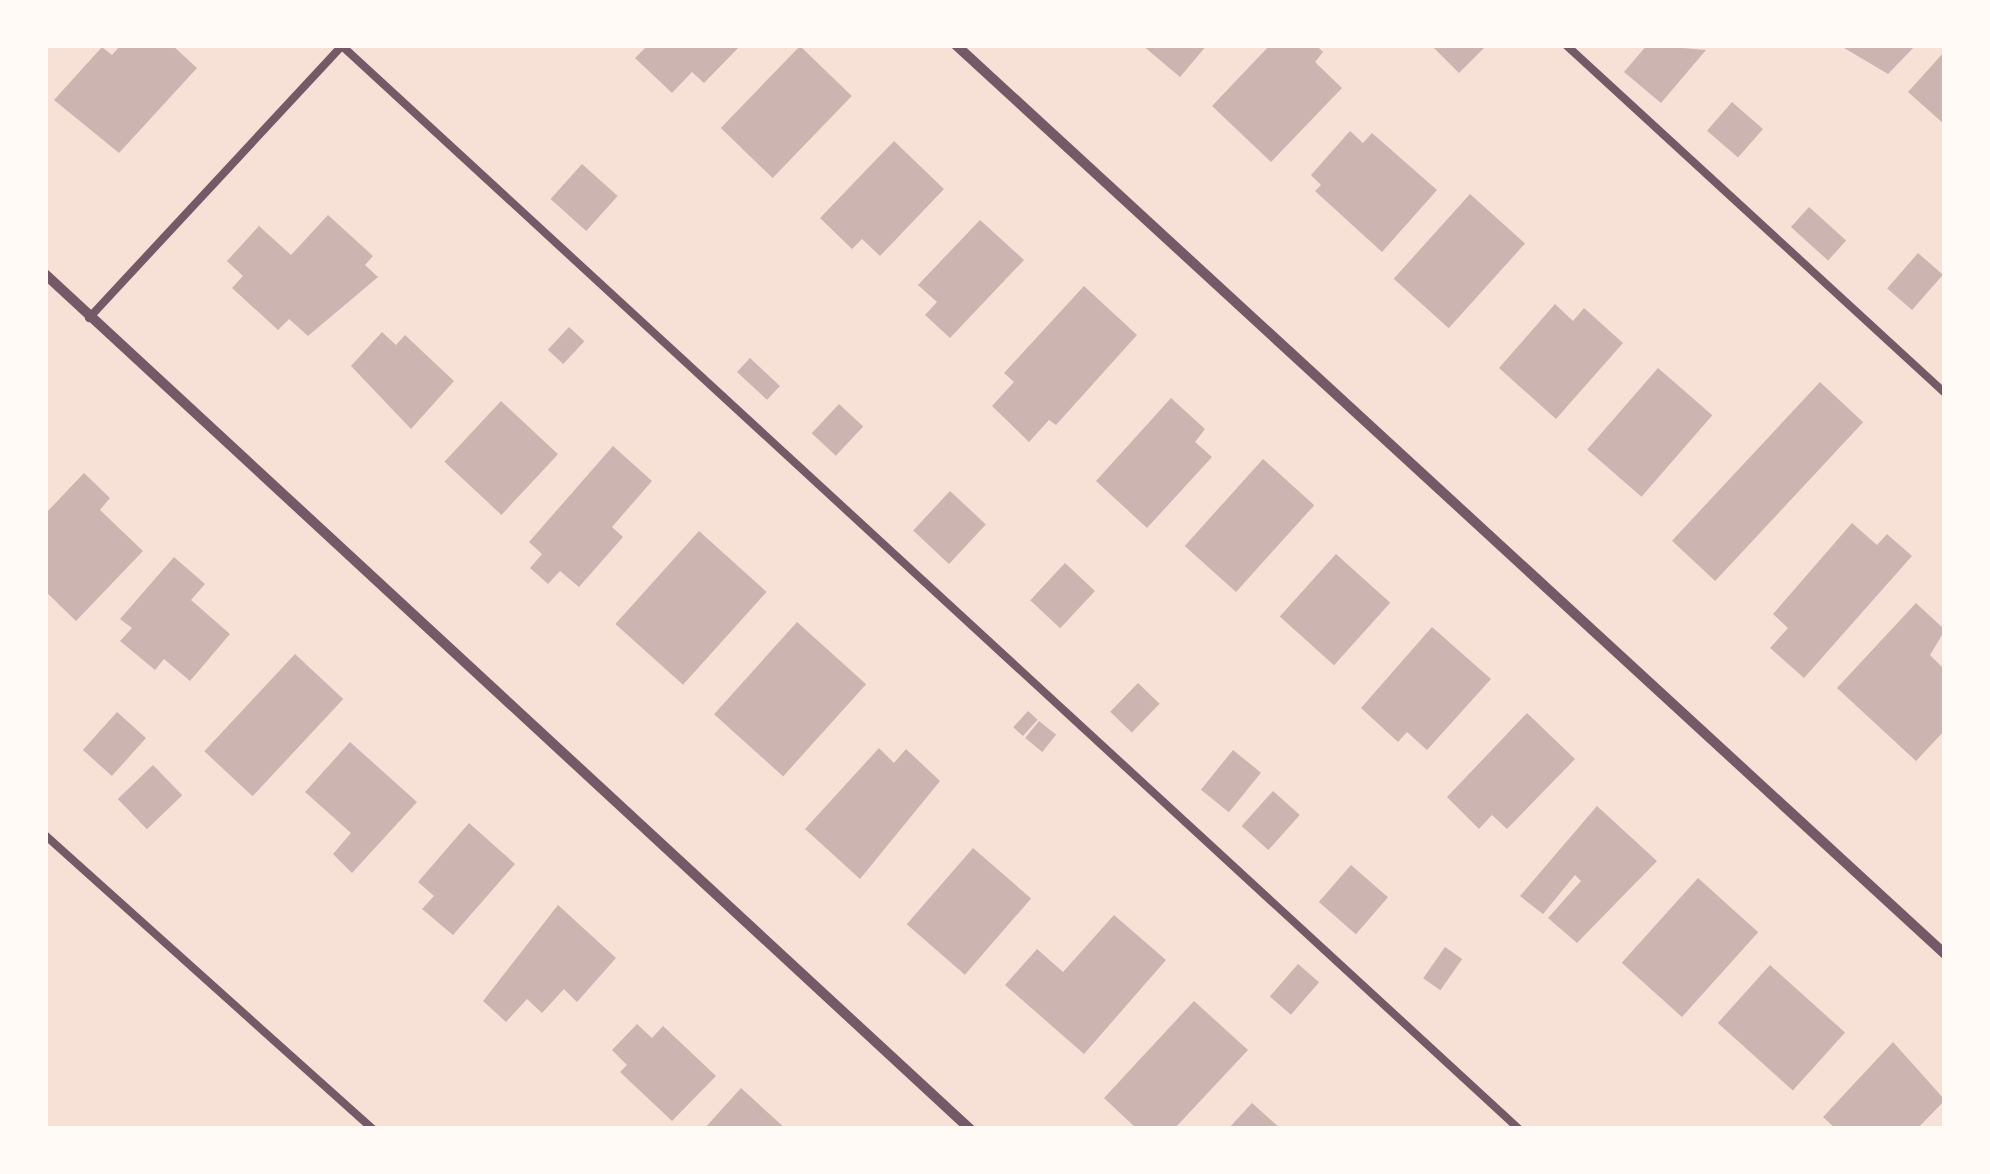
<!DOCTYPE html>
<html>
<head>
<meta charset="utf-8">
<style>
	body { margin:0 }
	#map { position:relative; width:1990px; height:1174px; overflow:hidden; background:#f7e1d7; font-family:Manrope,sans-serif }
	div>[style] { position:absolute }
	[style*='--x'] { left:calc(var(--x)*1px); top:calc(var(--y)*1px); width:calc(var(--w)*1px); rotate:calc(var(--a)*1deg) }
	.building>* { inset:0; background:#ccb4b1; transform-origin:0 0 }
	.service>* { height:8px; margin:-4px; padding:0 4px; transform-origin:4px; border-radius:4px; background:#755966 }
	.minor>* { height:10px; margin:-5px; padding:0 5px; transform-origin:5px; border-radius:5px; background:#755966 }
	span { translate:-50% -50%; white-space:nowrap; text-align:center; line-height:1.15; -webkit-text-stroke:8px #fffaf5; paint-order:stroke }
	.frame { position:absolute; inset:0; border:48px solid #fffaf5; pointer-events:none }
</style>
</head>
<body>
<div id="map">
	<div class="building">
		<div style="clip-path:polygon(121px 45px,172px 45px,197px 68px,119px 153px,54px 100px,102px 47px,112px 55px)"></div>
		<div style="clip-path:polygon(648px 45px,741px 45px,704px 83px,692px 72px,672px 93px,635px 58px)"></div>
		<div style="clip-path:polygon(1142px 45px,1207px 45px,1180px 77px)"></div>
		<div style="clip-path:polygon(1270px 45px,1316px 45px,1323px 52px,1315px 62px,1342px 88px,1271px 162px,1212px 106px)"></div>
		<div style="clip-path:polygon(1431px 45px,1487px 45px,1459px 73px)"></div>
		<div style="clip-path:polygon(1647px 45px,1706px 50px,1661px 103px,1624px 72px)"></div>
		<div style="clip-path:polygon(1839px 45px,1916px 45px,1888px 74px)"></div>
		<div style="left:800px;top:46px;width:72px;height:114px;rotate:44deg"></div>
		<div style="clip-path:polygon(1945px 51px,1945px 125px,1908px 92px)"></div>
		<div style="left:1732px;top:102px;width:41px;height:38px;rotate:41deg"></div>
		<div style="clip-path:polygon(1350px 131px,1363px 143px,1372px 133px,1437px 190px,1382px 252px,1315px 191px,1321px 185px,1311px 175px)"></div>
		<div style="clip-path:polygon(894px 141px,944px 189px,880px 256px,862px 239px,852px 249px,820px 218px)"></div>
		<div style="left:582px;top:164px;width:48px;height:47px;rotate:42deg"></div>
		<div style="left:1470px;top:194px;width:74px;height:114px;rotate:42deg"></div>
		<div style="left:1809px;top:207px;width:50px;height:27px;rotate:42deg"></div>
		<div style="clip-path:polygon(328px 215px,373px 256px,365px 265px,378px 277px,308px 336px,289px 319px,278px 330px,232px 288px,243px 276px,227px 261px,259px 226px,291px 255px)"></div>
		<div style="clip-path:polygon(980px 220px,1024px 260px,950px 338px,925px 315px,937px 302px,918px 285px)"></div>
		<div style="left:1918px;top:253px;width:33px;height:47px;rotate:41deg"></div>
		<div style="clip-path:polygon(1084px 286px,1137px 335px,1056px 425px,1049px 420px,1029px 442px,992px 406px,1014px 382px,1004px 373px)"></div>
		<div style="clip-path:polygon(1555px 304px,1573px 321px,1584px 308px,1623px 343px,1556px 419px,1499px 368px)"></div>
		<div style="left:569px;top:327px;width:21px;height:31px;rotate:43deg"></div>
		<div style="clip-path:polygon(382px 332px,396px 345px,405px 335px,454px 381px,411px 429px,351px 366px)"></div>
		<div style="left:750px;top:358px;width:41px;height:19px;rotate:43deg"></div>
		<div style="left:1658px;top:368px;width:72px;height:108px;rotate:41deg"></div>
		<div style="left:1820px;top:382px;width:59px;height:217px;rotate:43deg"></div>
		<div style="clip-path:polygon(1171px 398px,1205px 429px,1195px 442px,1212px 457px,1147px 528px,1096px 481px)"></div>
		<div style="left:501px;top:401px;width:78px;height:83px;rotate:43deg"></div>
		<div style="left:839px;top:404px;width:33px;height:40px;rotate:43deg"></div>
		<div style="clip-path:polygon(613px 446px,652px 481px,612px 527px,623px 537px,579px 587px,560px 571px,548px 584px,530px 568px,542px 554px,529px 542px)"></div>
		<div style="left:1263px;top:459px;width:69px;height:117px;rotate:42deg"></div>
		<div style="clip-path:polygon(84px 473px,110px 498px,100px 510px,143px 551px,76px 621px,45px 591px,45px 514px)"></div>
		<div style="left:950px;top:491px;width:49px;height:54px;rotate:43deg"></div>
		<div style="clip-path:polygon(1852px 523px,1877px 545px,1887px 534px,1912px 556px,1804px 678px,1770px 648px,1788px 628px,1773px 614px)"></div>
		<div style="left:699px;top:531px;width:91px;height:125px;rotate:42deg"></div>
		<div style="left:1336px;top:554px;width:73px;height:84px;rotate:42deg"></div>
		<div style="clip-path:polygon(174px 557px,205px 584px,191px 600px,230px 634px,190px 681px,164px 659px,155px 670px,120px 641px,132px 628px,120px 619px)"></div>
		<div style="left:1065px;top:563px;width:41px;height:51px;rotate:43deg"></div>
		<div style="clip-path:polygon(1916px 603px,1945px 630px,1930px 655px,1945px 670px,1945px 730px,1916px 761px,1837px 688px)"></div>
		<div style="left:797px;top:622px;width:93px;height:124px;rotate:42deg"></div>
		<div style="clip-path:polygon(1432px 627px,1491px 679px,1427px 750px,1407px 732px,1398px 742px,1361px 708px)"></div>
		<div style="left:295px;top:654px;width:66px;height:133px;rotate:43deg"></div>
		<div style="left:1138px;top:683px;width:30px;height:40px;rotate:44deg"></div>
		<div style="left:1028px;top:711px;width:13px;height:22px;rotate:42deg"></div>
		<div style="left:117px;top:712px;width:39px;height:51px;rotate:42deg"></div>
		<div style="clip-path:polygon(1527px 713px,1575px 759px,1507px 829px,1492px 815px,1479px 829px,1447px 797px)"></div>
		<div style="left:1039px;top:721px;width:22px;height:22px;rotate:39deg"></div>
		<div style="clip-path:polygon(350px 742px,417px 802px,352px 873px,333px 854px,351px 833px,305px 792px)"></div>
		<div style="clip-path:polygon(879px 748px,894px 763px,906px 749px,940px 781px,860px 879px,805px 829px)"></div>
		<div style="left:1233px;top:750px;width:36px;height:51px;rotate:39deg"></div>
		<div style="left:153px;top:765px;width:42px;height:49px;rotate:46deg"></div>
		<div style="left:1273px;top:791px;width:36px;height:47px;rotate:42deg"></div>
		<div style="clip-path:polygon(1597px 806px,1657px 861px,1577px 943px,1548px 918px,1581px 881px,1575px 875px,1543px 914px,1520px 896px)"></div>
		<div style="clip-path:polygon(469px 823px,515px 864px,453px 935px,422px 909px,434px 896px,418px 882px)"></div>
		<div style="left:973px;top:848px;width:77px;height:101px;rotate:41deg"></div>
		<div style="left:1351px;top:865px;width:49px;height:49px;rotate:41deg"></div>
		<div style="left:1698px;top:878px;width:81px;height:114px;rotate:42deg"></div>
		<div style="clip-path:polygon(558px 905px,616px 958px,577px 1002px,564px 989px,542px 1013px,527px 999px,506px 1022px,483px 1001px)"></div>
		<div style="clip-path:polygon(1114px 915px,1166px 960px,1084px 1054px,1005px 985px,1037px 949px,1063px 972px)"></div>
		<div style="left:1445px;top:947px;width:21px;height:38px;rotate:35deg"></div>
		<div style="left:1298px;top:964px;width:28px;height:43px;rotate:41deg"></div>
		<div style="left:1770px;top:965px;width:101px;height:78px;rotate:42deg"></div>
		<div style="clip-path:polygon(1194px 1001px,1248px 1050px,1174px 1129px,1137px 1129px,1104px 1098px)"></div>
		<div style="clip-path:polygon(637px 1024px,652px 1038px,663px 1026px,716px 1076px,672px 1121px,620px 1072px,627px 1065px,612px 1050px)"></div>
		<div style="clip-path:polygon(1893px 1042px,1945px 1100px,1917px 1129px,1836px 1129px,1823px 1117px)"></div>
		<div style="clip-path:polygon(741px 1088px,786px 1129px,704px 1129px)"></div>
		<div style="clip-path:polygon(1252px 1103px,1281px 1129px,1228px 1129px)"></div>
	</div>
	<div class="service">
		<div style="--x:341;--y:45;--w:1601;--a:42.62"></div>
		<div style="--x:1566;--y:45;--w:515;--a:42.56"></div>
		<div style="--x:89;--y:318;--w:371;--a:-47.1"></div>
		<div style="--x:45;--y:835;--w:440;--a:41.9"></div>
	</div>
	<div class="minor">
		<div style="--x:956;--y:45;--w:1343;--a:42.59"></div>
		<div style="--x:45;--y:274;--w:1260;--a:42.75"></div>
	</div>
	<div class="frame"></div>
</div>
</body>
</html>
